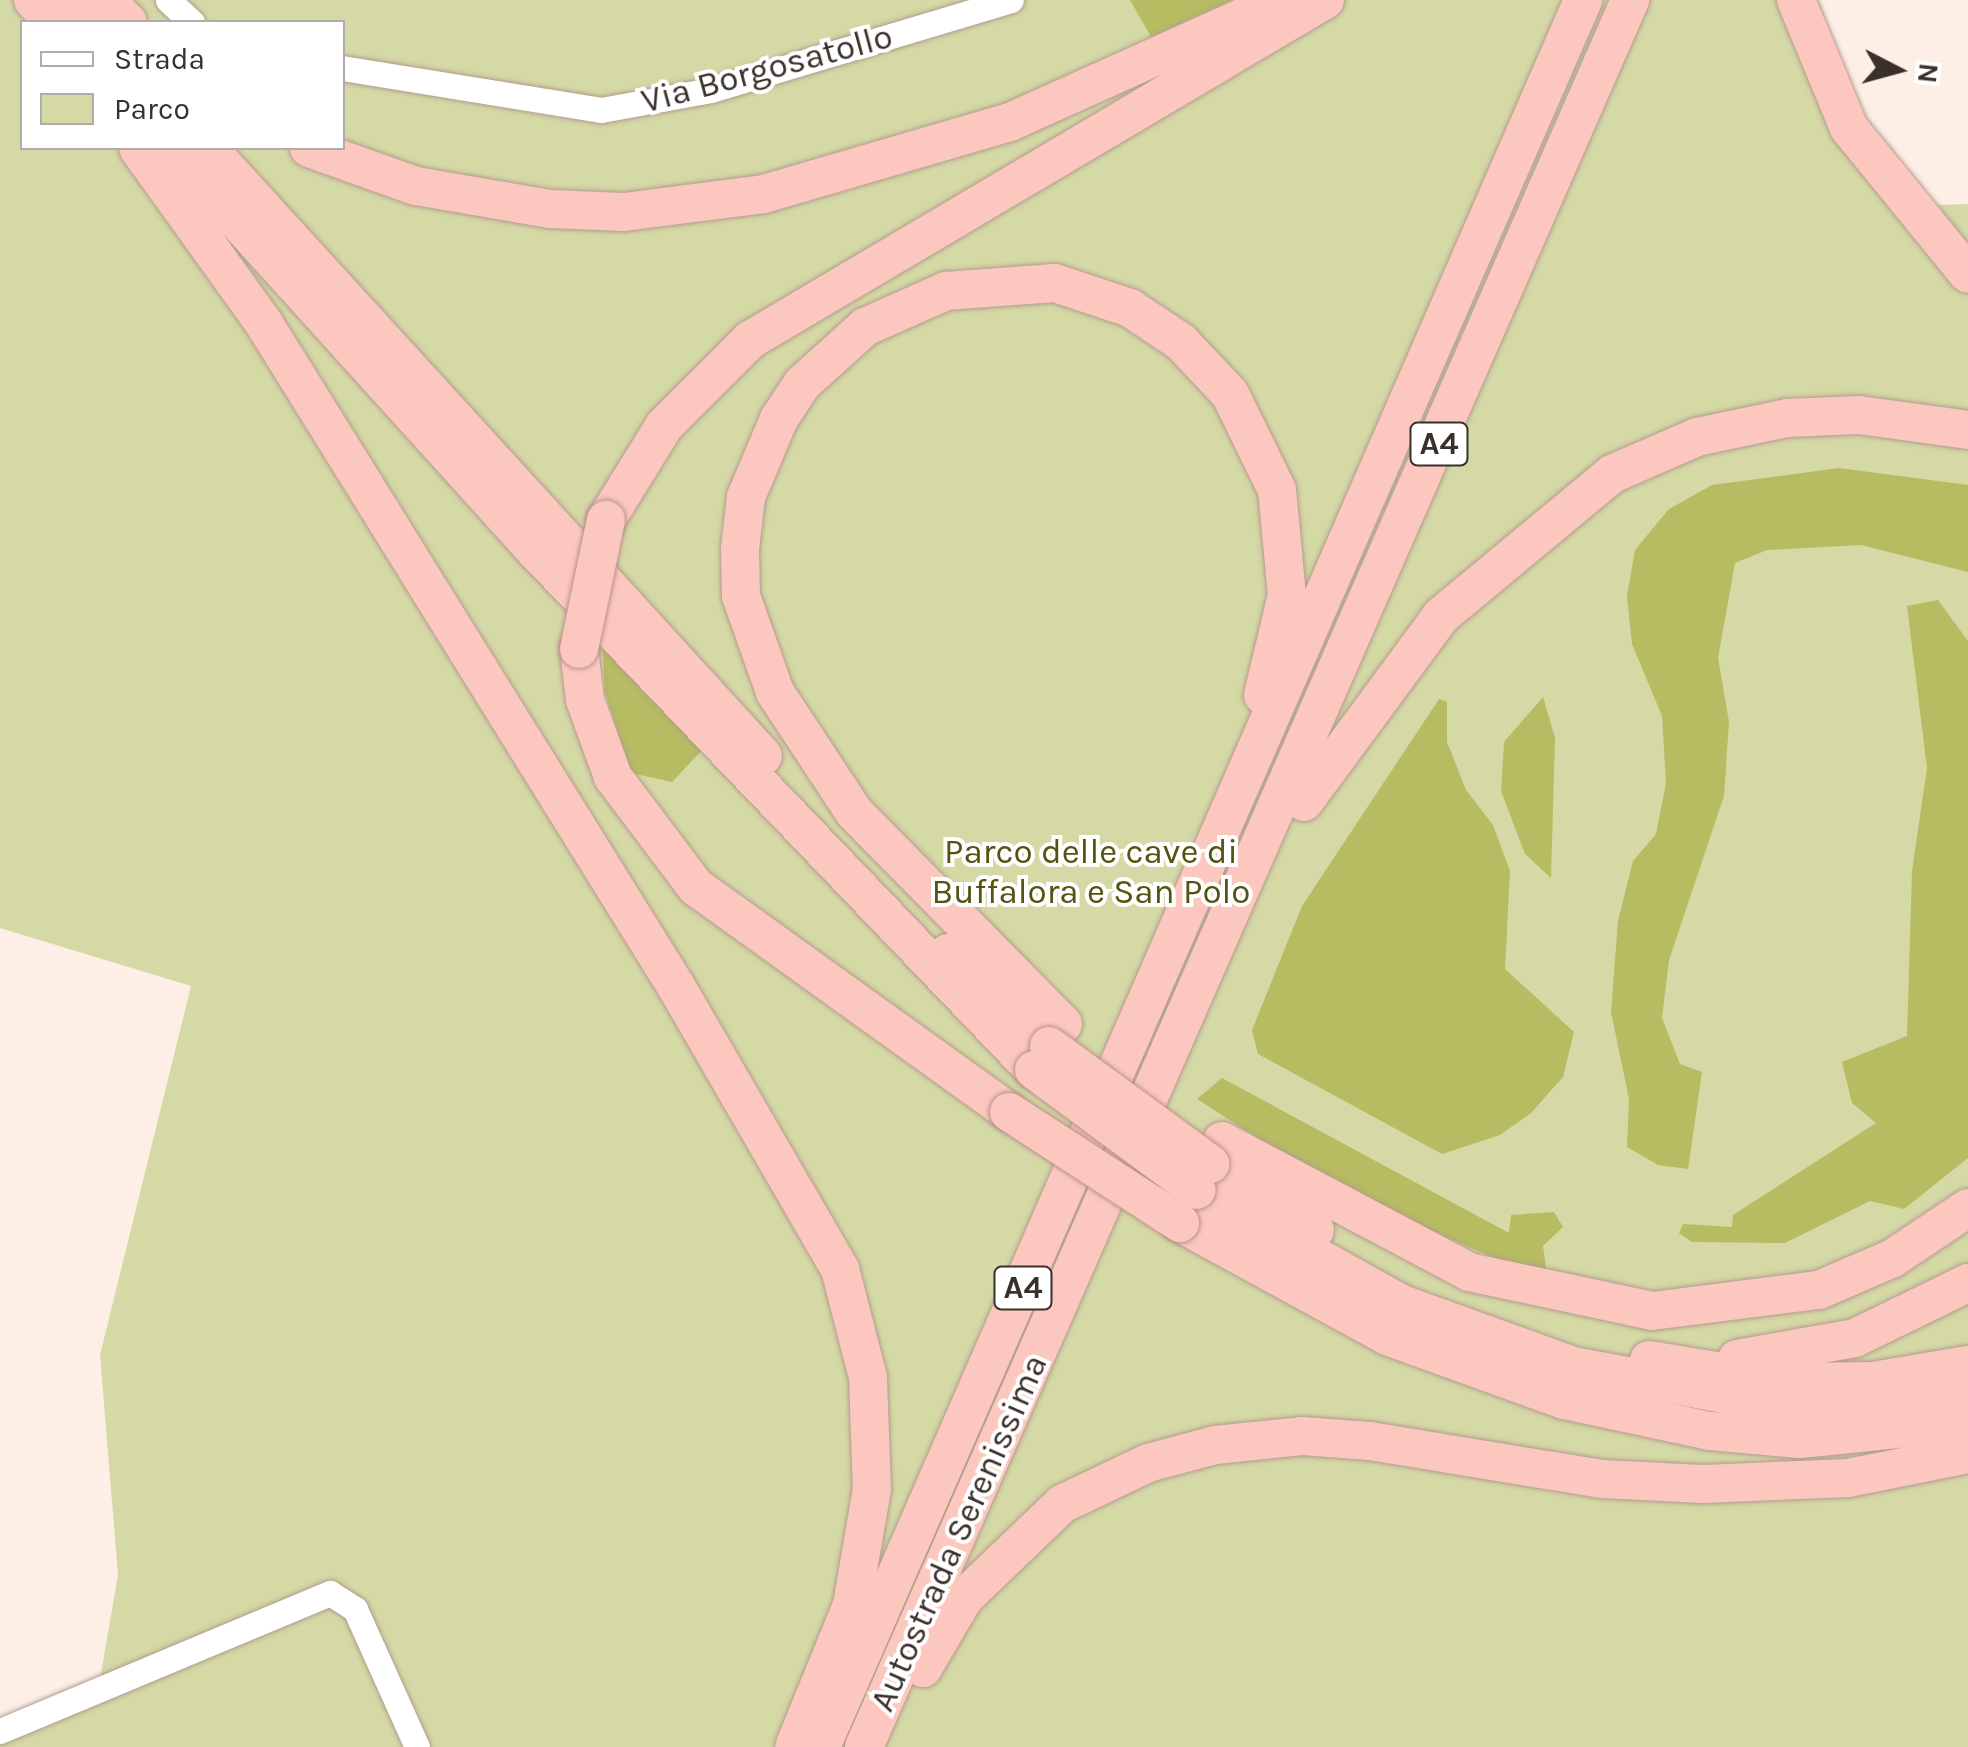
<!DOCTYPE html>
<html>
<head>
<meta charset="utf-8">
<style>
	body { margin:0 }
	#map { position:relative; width:1968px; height:1747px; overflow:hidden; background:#fdeee6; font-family:Karla,sans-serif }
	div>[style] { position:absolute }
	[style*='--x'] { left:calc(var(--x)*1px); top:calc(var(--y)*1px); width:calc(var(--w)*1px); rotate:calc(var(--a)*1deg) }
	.green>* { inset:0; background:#d5d9a5 }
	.forest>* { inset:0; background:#b7bb61 }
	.roads { filter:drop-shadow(0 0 2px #b29c8f) drop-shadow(0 0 2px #b29c8f) }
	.minor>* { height:25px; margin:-12.5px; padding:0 12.5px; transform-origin:12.5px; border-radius:12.5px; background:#fff }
	.highway>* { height:38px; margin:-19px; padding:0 19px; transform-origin:19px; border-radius:19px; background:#fcc7be }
	.bridges { filter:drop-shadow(0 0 2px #b8928b) drop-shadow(0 0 2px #b8928b) }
	.highway-bridge>* { height:38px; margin:-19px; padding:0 19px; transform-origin:19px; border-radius:19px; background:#fcc7be }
	span { translate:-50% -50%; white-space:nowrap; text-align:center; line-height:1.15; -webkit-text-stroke:8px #fff; paint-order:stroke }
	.shield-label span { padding:2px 8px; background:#fff; border:2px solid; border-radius:8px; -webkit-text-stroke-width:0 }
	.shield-label { font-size:32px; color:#3a302b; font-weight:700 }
	.street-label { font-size:35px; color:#3a302b }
	.park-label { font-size:35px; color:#525410 }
	.legend { position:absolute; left:20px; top:20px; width:325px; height:130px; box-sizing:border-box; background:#fff; border:2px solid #b0acaa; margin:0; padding:12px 18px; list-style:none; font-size:30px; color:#3a302b }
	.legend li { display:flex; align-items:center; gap:20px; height:50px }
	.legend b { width:50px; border:2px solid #b0acaa }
	.north { position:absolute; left:1848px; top:20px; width:100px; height:100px; -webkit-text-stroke:8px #fff; paint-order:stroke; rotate:96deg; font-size:28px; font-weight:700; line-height:40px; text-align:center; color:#3a302b }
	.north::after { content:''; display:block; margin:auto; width:35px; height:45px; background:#3a302b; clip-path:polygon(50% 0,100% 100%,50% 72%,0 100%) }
</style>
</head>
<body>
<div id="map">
	<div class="green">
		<div style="clip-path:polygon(evenodd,0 0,1818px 0,1852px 96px,1889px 156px,1935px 205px,1968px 204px,1968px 1747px,0 1747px,0 1727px,98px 1691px,118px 1575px,100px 1355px,191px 986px,0 928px,0 0,22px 22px,342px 22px,342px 148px,22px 148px,22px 22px)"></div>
	</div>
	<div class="forest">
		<div style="clip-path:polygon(1130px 0,1232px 0,1151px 37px)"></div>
		<div style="clip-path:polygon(1839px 468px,1968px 485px,1968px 572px,1861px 545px,1767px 550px,1735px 563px,1718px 658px,1729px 722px,1724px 796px,1669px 960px,1662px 1018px,1680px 1064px,1702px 1072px,1688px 1169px,1658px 1165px,1627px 1147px,1629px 1099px,1611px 1012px,1618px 921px,1633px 861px,1656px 834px,1666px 783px,1662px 716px,1632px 644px,1627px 596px,1635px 550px,1669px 509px,1712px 485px)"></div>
		<div style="clip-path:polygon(1938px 600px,1968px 641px,1968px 1158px,1904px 1209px,1870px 1201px,1785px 1243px,1692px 1242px,1679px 1233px,1683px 1224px,1732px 1227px,1733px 1215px,1876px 1123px,1852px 1103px,1842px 1062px,1907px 1036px,1912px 871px,1927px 768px,1907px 606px)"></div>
		<div style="clip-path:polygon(602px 638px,705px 747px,672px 782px,631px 773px,605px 692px)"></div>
		<div style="clip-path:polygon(1543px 697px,1555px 738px,1551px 878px,1525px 854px,1501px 791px,1504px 742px)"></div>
		<div style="clip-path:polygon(1439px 699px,1447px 702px,1447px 742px,1466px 790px,1493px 825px,1510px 871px,1505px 969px,1574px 1032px,1563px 1077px,1531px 1113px,1500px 1135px,1442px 1154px,1258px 1054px,1252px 1030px,1302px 906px)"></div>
		<div style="clip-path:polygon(1222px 1078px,1509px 1233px,1511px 1215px,1554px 1212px,1563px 1227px,1543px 1246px,1548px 1281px,1343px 1193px,1197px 1099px)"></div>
	</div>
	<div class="roads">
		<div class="minor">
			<div style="--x:168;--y:0;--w:33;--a:43"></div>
			<div style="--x:342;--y:68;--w:262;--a:9.2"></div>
			<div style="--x:601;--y:110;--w:112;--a:-10.3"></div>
			<div style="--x:711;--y:90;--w:313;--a:-16.7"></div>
			<div style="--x:0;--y:1731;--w:358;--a:-22.7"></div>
			<div style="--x:330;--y:1593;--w:30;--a:33"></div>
			<div style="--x:355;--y:1609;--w:151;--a:65.8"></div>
		</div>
		<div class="highway">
			<div style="--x:33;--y:0;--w:30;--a:46"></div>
			<div style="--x:71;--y:0;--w:30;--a:46"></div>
			<div style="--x:105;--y:0;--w:32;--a:44"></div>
			<div style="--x:1796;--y:0;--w:139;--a:67.5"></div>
			<div style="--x:1849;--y:128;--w:188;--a:50.8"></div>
			<div style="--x:138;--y:148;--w:214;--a:54.3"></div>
			<div style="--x:263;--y:322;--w:784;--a:58.13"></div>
			<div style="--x:677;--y:988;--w:325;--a:59.9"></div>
			<div style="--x:840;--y:1269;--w:112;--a:75.5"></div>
			<div style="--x:868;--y:1377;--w:112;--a:88"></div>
			<div style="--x:872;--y:1489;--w:118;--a:99.8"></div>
			<div style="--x:852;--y:1605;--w:153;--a:112.2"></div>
			<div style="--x:171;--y:148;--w:537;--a:47.87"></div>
			<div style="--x:531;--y:546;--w:726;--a:46.17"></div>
			<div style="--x:208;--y:148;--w:823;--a:47.61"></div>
			<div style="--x:309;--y:148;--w:114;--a:19.6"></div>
			<div style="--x:416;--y:186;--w:136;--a:9.7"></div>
			<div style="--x:550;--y:209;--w:74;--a:2.3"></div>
			<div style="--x:624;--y:212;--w:141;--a:-7.3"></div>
			<div style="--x:764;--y:194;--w:256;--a:-16.3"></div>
			<div style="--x:1010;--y:122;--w:297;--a:-24.2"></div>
			<div style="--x:606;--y:520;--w:110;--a:-58.3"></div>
			<div style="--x:664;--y:426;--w:122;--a:-45"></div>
			<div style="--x:750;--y:340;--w:668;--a:-30.6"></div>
			<div style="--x:579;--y:649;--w:51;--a:83.3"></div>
			<div style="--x:585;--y:700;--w:82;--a:70"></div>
			<div style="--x:613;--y:777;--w:138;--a:53"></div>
			<div style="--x:696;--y:887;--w:385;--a:35.7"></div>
			<div style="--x:1304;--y:802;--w:231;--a:-53.6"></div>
			<div style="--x:1441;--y:616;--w:222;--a:-39.7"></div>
			<div style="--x:1612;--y:474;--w:93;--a:-23.5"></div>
			<div style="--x:1697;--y:437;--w:92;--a:-11.9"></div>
			<div style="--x:1787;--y:418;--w:72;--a:-2.4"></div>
			<div style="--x:1859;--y:415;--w:110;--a:7.8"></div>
			<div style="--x:948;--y:953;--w:137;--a:42.6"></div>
			<div style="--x:1063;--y:1024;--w:298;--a:-134.6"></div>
			<div style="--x:854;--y:812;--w:144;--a:-123.4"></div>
			<div style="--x:775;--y:692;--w:102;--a:-109.5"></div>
			<div style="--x:741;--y:596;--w:47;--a:-91.2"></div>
			<div style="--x:740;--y:549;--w:52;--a:-83.4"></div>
			<div style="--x:746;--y:497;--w:85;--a:-67.1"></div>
			<div style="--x:779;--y:419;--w:42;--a:-56.7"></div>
			<div style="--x:802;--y:384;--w:85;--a:-42.1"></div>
			<div style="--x:865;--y:327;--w:89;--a:-24"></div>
			<div style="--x:946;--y:291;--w:109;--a:-4.2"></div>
			<div style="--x:1055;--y:283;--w:79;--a:18.4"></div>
			<div style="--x:1130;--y:308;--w:61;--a:33.7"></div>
			<div style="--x:1181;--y:342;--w:71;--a:46.7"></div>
			<div style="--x:1230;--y:394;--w:107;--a:63.9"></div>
			<div style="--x:1277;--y:490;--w:105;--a:84.6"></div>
			<div style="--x:1287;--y:595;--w:103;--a:103.5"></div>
			<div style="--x:1222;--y:1141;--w:280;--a:27.9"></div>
			<div style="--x:1469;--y:1272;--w:187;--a:12"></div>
			<div style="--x:1652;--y:1311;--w:168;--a:-7.2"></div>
			<div style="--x:1819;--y:1290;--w:81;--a:-23.4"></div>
			<div style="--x:1893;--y:1258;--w:90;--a:-33.7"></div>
			<div style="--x:1210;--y:1164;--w:124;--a:32.2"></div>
			<div style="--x:1197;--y:1190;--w:235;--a:29.1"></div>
			<div style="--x:1402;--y:1304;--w:182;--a:19.9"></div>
			<div style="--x:1573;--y:1366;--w:235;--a:10.5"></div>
			<div style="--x:1804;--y:1409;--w:165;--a:-5.9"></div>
			<div style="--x:1180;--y:1223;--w:236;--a:28.6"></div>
			<div style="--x:1387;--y:1336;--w:188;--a:19.9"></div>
			<div style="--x:1564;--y:1400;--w:149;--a:12"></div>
			<div style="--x:1710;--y:1431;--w:90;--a:5.1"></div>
			<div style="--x:1800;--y:1439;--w:169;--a:-5.8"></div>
			<div style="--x:1737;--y:1359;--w:120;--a:-10.1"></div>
			<div style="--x:1855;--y:1338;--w:126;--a:-26"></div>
			<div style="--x:1649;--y:1360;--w:137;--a:9.3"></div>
			<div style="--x:1784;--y:1382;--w:89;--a:-0.6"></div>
			<div style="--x:1873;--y:1381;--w:96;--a:-9.6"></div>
			<div style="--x:923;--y:1668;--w:81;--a:-59.6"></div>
			<div style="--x:964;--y:1598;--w:136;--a:-43.8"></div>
			<div style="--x:1062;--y:1504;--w:95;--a:-25.5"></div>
			<div style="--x:1148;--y:1463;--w:69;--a:-15"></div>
			<div style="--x:1215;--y:1445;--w:87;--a:-5.9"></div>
			<div style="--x:1302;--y:1436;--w:68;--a:4.2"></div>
			<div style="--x:1370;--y:1441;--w:235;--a:9.3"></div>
			<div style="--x:1602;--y:1479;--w:101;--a:2.8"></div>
			<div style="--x:1703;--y:1484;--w:145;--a:-2.4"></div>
			<div style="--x:1848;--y:1478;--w:122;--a:-11.3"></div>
			<div style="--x:821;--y:1747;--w:1906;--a:-66.43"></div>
			<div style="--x:864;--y:1747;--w:1908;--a:-66.32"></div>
		</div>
	</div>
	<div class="bridges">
		<div class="highway-bridge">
			<div style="--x:579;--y:649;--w:132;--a:-78.2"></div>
			<div style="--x:1049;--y:1046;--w:200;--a:36.2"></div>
			<div style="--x:1034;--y:1070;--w:202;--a:36.4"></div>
			<div style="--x:1009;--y:1112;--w:204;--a:33"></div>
		</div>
	</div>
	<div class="shield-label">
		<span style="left:1439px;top:444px">A4</span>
		<span style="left:1023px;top:1288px">A4</span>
	</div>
	<div class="street-label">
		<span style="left:767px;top:69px;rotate:-15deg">Via Borgosatollo</span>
		<span style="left:959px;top:1533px;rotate:-66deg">Autostrada Serenissima</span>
	</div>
	<div class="park-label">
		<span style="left:1091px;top:872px">Parco delle cave di<br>Buffalora e San Polo</span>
	</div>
	<ul class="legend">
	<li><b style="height:12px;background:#fff"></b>Strada</li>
	<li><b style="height:28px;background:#d5d9a5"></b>Parco</li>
	</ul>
	<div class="north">N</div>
</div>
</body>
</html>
